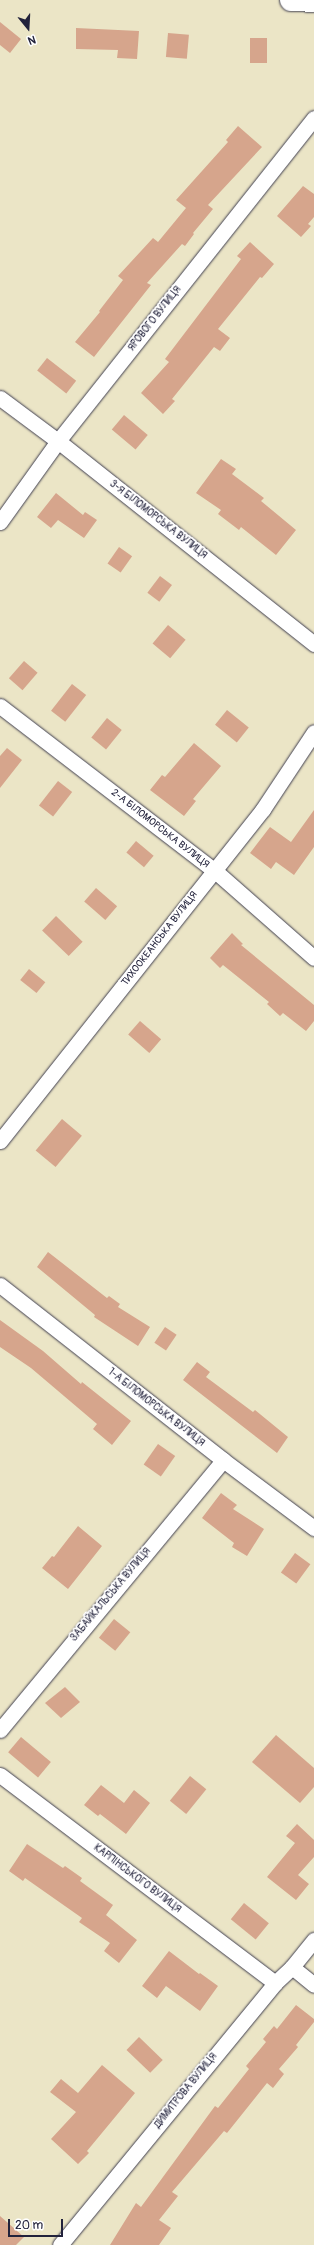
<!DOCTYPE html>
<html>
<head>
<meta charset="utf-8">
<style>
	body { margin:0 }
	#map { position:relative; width:314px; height:2245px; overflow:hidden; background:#ebe5c6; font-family:Pangolin,sans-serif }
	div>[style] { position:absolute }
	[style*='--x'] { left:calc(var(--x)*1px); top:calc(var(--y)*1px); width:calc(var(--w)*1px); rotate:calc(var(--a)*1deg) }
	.building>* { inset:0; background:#d6a58c; transform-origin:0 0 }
	.roads { filter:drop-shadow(0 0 1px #403f50) drop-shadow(0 0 1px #403f50) }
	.street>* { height:15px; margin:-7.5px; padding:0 7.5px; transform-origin:7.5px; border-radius:7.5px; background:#fff }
	.primary>* { height:22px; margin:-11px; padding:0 11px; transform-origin:11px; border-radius:11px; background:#fff }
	span { translate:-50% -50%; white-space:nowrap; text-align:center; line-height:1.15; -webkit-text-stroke:3.5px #fff; paint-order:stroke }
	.street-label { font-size:10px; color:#22223b }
	.north { position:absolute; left:8px; top:8px; width:40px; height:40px; -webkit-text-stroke:3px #fff; paint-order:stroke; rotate:162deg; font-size:11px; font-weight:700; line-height:16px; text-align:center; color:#22223b }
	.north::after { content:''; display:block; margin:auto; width:14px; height:18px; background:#22223b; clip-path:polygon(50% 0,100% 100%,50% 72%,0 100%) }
	.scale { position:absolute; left:8px; top:2219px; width:55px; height:18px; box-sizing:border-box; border:2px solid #22223b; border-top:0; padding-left:5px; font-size:12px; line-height:14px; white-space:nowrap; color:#22223b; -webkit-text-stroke:3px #fff; paint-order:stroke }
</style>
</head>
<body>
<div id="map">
	<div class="building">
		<div style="clip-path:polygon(0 22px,21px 39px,10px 53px,0 45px)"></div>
		<div style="clip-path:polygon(76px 28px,139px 31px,137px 59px,117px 58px,118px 50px,76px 49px)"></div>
		<div style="left:168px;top:33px;width:21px;height:24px;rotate:5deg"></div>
		<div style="left:250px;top:38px;width:17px;height:25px"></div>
		<div style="clip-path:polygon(238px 126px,262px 147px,208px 205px,213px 209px,193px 233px,194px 234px,185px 246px,182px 244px,147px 283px,151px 285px,94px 357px,75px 342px,100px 312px,99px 311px,123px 280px,118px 276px,153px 238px,158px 242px,186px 208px,176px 200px,228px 142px,226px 140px)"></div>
		<div style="clip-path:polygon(303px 186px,314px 194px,314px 217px,308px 224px,311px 226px,301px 237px,277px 216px)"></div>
		<div style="clip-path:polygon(250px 242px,274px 264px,262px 278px,260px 277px,218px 329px,230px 338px,220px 351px,214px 347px,172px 399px,175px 401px,163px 414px,141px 393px,169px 362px,165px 359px,241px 259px,237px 256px)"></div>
		<div style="left:47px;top:358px;width:37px;height:16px;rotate:38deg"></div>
		<div style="left:124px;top:415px;width:31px;height:19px;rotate:40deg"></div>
		<div style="clip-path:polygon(221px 459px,236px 469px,232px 474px,264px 498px,261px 501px,296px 530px,276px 555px,241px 527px,239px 530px,218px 514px,221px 510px,196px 493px)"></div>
		<div style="clip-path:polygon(56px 493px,83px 515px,85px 512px,97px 520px,84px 538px,58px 520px,51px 528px,37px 517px)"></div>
		<div style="left:119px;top:547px;width:16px;height:20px;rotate:35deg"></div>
		<div style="left:160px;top:576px;width:15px;height:21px;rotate:37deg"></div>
		<div style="left:168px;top:625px;width:23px;height:24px;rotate:40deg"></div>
		<div style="left:24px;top:661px;width:18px;height:23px;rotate:41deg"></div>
		<div style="left:72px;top:684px;width:18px;height:34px;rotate:38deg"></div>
		<div style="left:227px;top:710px;width:28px;height:19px;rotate:39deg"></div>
		<div style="left:107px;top:718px;width:19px;height:25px;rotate:39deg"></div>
		<div style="clip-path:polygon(194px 743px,221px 766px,193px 799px,196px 801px,184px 816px,150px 790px,162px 775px,165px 777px)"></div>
		<div style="clip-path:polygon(7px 748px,22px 760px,0 788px,0 756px)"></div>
		<div style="left:58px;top:781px;width:18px;height:31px;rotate:38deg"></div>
		<div style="clip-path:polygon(314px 810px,314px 847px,294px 875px,276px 862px,271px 869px,250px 853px,270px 827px,291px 842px)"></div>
		<div style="left:136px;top:841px;width:23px;height:15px;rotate:40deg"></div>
		<div style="left:96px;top:888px;width:28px;height:18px;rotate:41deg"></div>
		<div style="left:56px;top:916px;width:37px;height:20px;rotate:44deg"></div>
		<div style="clip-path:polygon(232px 933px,243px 944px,241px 945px,314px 1005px,314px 1021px,306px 1031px,283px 1013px,280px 1016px,267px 1004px,269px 1002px,223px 965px,220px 968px,210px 958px)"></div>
		<div style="left:29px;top:969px;width:21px;height:14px;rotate:39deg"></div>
		<div style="left:140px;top:1021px;width:28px;height:18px;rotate:41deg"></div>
		<div style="left:62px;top:1119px;width:26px;height:41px;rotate:40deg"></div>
		<div style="clip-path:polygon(48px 1252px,107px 1298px,109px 1296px,120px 1304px,118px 1307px,150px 1327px,138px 1346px,94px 1317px,95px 1315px,37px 1267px)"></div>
		<div style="clip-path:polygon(0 1320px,43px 1351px,81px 1384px,82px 1382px,131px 1421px,112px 1445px,93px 1429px,97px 1424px,31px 1368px,0 1347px)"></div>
		<div style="left:165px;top:1327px;width:14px;height:19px;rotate:34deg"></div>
		<div style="clip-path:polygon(197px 1362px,210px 1372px,206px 1377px,253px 1412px,255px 1410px,288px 1437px,277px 1453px,183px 1380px)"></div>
		<div style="left:158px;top:1444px;width:21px;height:25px;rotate:35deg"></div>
		<div style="clip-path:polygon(221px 1493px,237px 1505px,233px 1509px,264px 1529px,247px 1556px,232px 1547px,234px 1543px,202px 1518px)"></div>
		<div style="clip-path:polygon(78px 1526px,102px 1546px,68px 1589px,42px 1568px,52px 1556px,54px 1557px)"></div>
		<div style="left:295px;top:1553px;width:19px;height:24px;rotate:36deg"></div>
		<div style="left:114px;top:1619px;width:21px;height:24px;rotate:39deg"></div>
		<div style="clip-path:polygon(65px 1687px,80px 1702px,61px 1718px,45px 1703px)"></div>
		<div style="clip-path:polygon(276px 1735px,314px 1768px,314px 1787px,300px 1803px,252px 1762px)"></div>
		<div style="left:21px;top:1737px;width:39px;height:20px;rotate:40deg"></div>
		<div style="left:190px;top:1776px;width:21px;height:32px;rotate:39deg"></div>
		<div style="clip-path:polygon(101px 1785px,124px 1803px,134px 1790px,150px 1803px,126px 1834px,100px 1814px,98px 1816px,84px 1805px)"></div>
		<div style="clip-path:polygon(297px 1824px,314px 1840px,314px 1857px,298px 1875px,309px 1884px,296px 1900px,267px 1877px,295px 1843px,286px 1836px)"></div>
		<div style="clip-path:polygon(27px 1844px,63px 1868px,65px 1866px,82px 1878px,80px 1881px,113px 1905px,106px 1915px,137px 1940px,119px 1963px,104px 1951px,110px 1943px,79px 1922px,82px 1918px,25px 1878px,23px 1881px,9px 1871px)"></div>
		<div style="left:244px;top:1903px;width:32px;height:21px;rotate:39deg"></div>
		<div style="clip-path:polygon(169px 1951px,199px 1974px,200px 1973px,218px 1986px,200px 2011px,166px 1986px,157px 1998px,142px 1986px)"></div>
		<div style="clip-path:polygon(296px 2005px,314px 2019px,314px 2022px,296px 2045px,298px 2047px,279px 2069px,284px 2074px,273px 2088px,267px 2083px,227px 2133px,224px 2131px,172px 2192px,178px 2196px,159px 2220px,171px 2228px,159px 2245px,110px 2245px,136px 2203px,141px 2207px,215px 2106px,218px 2108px,249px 2069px,246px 2066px,266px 2042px,263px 2039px,274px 2026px,277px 2029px)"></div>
		<div style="left:139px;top:2037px;width:33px;height:18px;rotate:44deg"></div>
		<div style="clip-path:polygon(102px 2065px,135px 2093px,87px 2151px,89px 2153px,78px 2164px,51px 2139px,76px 2112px,50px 2092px,61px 2079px,78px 2093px)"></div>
		<div style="clip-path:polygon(0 2216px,24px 2237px,16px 2245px,0 2245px)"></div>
	</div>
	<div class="roads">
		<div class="street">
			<div style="--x:0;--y:398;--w:72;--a:36.6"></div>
			<div style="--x:58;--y:441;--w:327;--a:38.4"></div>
			<div style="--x:0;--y:522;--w:100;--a:-54.4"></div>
			<div style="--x:58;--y:441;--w:412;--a:-51.6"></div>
			<div style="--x:0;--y:706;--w:270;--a:37.5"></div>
			<div style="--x:214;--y:870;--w:133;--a:41.3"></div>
			<div style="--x:0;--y:1141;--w:424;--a:-51.6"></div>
			<div style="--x:263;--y:809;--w:92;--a:-56.5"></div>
			<div style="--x:0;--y:1285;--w:283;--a:38.1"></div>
			<div style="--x:223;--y:1460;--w:114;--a:36.8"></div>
			<div style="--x:0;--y:1730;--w:350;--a:-50.4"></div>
			<div style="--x:0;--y:1775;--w:345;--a:37.1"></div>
			<div style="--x:292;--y:1967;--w:28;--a:39"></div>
			<div style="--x:60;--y:2245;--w:339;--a:-50.6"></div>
			<div style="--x:275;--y:1983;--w:23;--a:-43"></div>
			<div style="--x:292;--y:1967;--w:35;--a:-51"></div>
		</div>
		<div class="primary">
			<div style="--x:291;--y:0;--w:23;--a:2"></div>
		</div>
	</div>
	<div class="street-label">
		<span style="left:155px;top:319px;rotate:-52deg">ЯРОВОГО ВУЛИЦЯ</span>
		<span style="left:158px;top:520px;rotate:38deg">3-Я БІЛОМОРСЬКА ВУЛИЦЯ</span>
		<span style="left:160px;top:829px;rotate:38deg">2-А БІЛОМОРСЬКА ВУЛИЦЯ</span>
		<span style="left:160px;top:939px;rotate:-52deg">ТИХООКЕАНСЬКА ВУЛИЦЯ</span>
		<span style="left:156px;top:1408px;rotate:38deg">1-А БІЛОМОРСЬКА ВУЛИЦЯ</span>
		<span style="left:111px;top:1595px;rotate:-50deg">ЗАБАЙКАЛЬСЬКА ВУЛИЦЯ</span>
		<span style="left:137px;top:1879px;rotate:37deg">КАРПІНСЬКОГО ВУЛИЦЯ</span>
		<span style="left:186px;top:2091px;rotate:-51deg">ДИМИТРОВА ВУЛИЦЯ</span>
	</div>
	<div class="north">N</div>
	<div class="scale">20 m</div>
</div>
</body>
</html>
